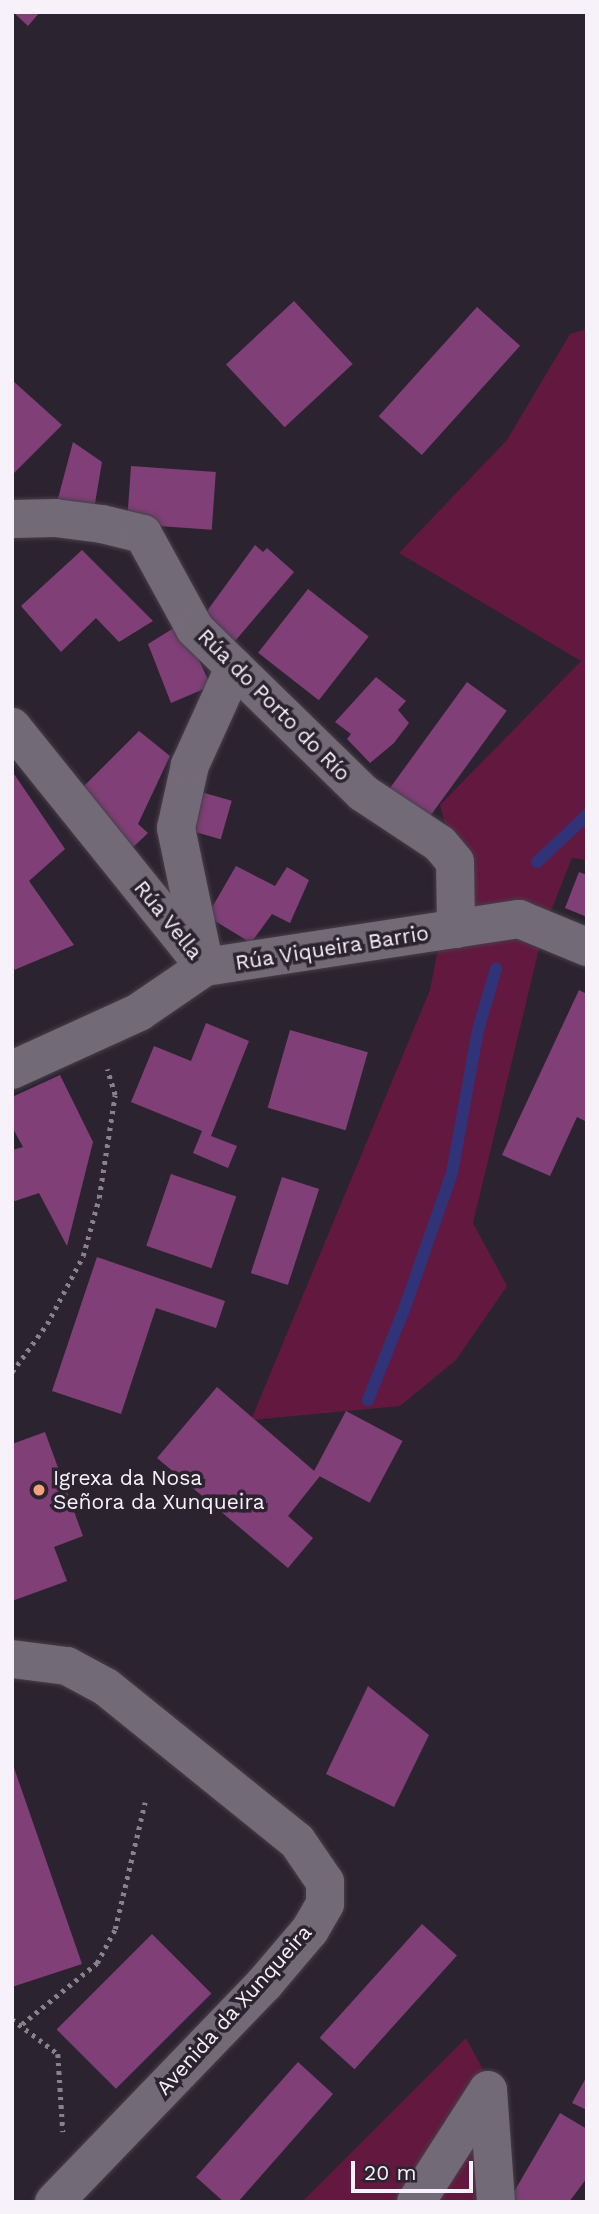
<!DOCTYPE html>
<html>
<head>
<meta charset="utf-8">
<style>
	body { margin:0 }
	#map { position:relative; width:599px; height:2214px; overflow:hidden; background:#2c2330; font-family:"Work Sans",sans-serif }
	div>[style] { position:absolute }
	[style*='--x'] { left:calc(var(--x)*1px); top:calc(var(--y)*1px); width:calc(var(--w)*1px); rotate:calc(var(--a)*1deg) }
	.green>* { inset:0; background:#631840 }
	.stream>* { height:12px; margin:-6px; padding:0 6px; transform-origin:6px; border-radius:6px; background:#313379 }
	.building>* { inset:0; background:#813f77; transform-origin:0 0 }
	.path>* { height:4.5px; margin-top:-2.25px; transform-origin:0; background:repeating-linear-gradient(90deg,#89828d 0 3.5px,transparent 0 8.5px) }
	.roads { filter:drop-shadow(0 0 2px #463f49) drop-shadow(0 0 2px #463f49) }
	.minor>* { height:38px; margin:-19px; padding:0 19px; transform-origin:19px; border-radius:19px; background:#736a78 }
	.dots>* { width:19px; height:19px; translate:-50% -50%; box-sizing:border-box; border:4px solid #2c2330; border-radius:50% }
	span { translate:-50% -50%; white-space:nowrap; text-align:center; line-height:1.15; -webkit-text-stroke:7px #2c2330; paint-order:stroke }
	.street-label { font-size:21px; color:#f7f2fa }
	.poi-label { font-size:21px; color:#f7f2fa }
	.left { translate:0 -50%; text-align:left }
	.frame { position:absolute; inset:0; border:14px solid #f7f2fa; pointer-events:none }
	.scale { position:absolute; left:351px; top:2161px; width:122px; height:32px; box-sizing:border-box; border:4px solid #f7f2fa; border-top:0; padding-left:9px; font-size:21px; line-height:24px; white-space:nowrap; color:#f7f2fa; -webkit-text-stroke:5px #2c2330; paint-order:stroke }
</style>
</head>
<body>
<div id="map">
	<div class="green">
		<div style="clip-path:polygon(587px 329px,587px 860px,572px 858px,544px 928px,473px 1223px,507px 1286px,456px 1360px,400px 1406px,251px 1420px,430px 990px,455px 862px,440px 805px,581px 661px,399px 553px,507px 440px,570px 334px)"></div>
		<div style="clip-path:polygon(466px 2038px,486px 2075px,404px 2202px,302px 2202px)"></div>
		<div style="clip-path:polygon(485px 2112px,487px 2202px,426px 2202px)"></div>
	</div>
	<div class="stream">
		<div style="--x:537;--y:862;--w:69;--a:-43.2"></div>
		<div style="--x:368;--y:1400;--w:100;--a:-68.3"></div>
		<div style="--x:405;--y:1307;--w:142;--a:-70.7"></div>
		<div style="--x:452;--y:1173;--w:145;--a:-79.7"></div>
		<div style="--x:478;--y:1030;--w:64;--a:-73.6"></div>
	</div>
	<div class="building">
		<div style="clip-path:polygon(13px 12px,40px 12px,28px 26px)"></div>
		<div style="left:294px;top:301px;width:86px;height:93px;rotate:47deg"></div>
		<div style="left:477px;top:307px;width:58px;height:147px;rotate:42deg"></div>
		<div style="clip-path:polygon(12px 380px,62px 425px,12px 475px)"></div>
		<div style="clip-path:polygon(73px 442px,102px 462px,93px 515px,56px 506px)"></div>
		<div style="left:131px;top:466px;width:85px;height:58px;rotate:4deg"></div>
		<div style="clip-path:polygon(255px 545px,263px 552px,267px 548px,294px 572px,229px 648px,199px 622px)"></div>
		<div style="clip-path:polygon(82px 550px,153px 621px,119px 642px,96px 618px,61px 652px,21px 606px)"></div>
		<div style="left:308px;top:589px;width:77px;height:81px;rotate:38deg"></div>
		<div style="clip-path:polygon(182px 623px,211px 686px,171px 703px,148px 644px)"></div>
		<div style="clip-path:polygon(376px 677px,406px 701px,398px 710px,409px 723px,394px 743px,370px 763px,347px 739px,351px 734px,335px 722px)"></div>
		<div style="left:467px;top:682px;width:49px;height:144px;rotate:36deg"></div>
		<div style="clip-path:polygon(139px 731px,170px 756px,138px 824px,148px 833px,127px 853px,73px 797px)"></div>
		<div style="clip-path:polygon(12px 771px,65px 849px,29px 881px,74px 945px,14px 970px)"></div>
		<div style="left:201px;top:792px;width:32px;height:40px;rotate:16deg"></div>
		<div style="clip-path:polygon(236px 866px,275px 886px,287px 867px,309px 880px,290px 923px,272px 914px,251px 943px,207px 916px)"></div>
		<div style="clip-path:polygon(579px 872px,587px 875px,587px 917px,565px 908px)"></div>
		<div style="clip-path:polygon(579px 990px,587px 994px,587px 1122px,577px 1117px,550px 1176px,502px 1155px)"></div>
		<div style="clip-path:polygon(206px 1023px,249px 1041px,211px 1136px,237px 1146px,228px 1168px,193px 1153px,202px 1131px,131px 1102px,154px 1046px,191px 1061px)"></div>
		<div style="left:290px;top:1030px;width:81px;height:81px;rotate:16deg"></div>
		<div style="clip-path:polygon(60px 1075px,93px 1142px,67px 1246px,39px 1193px,12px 1202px,12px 1150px,23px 1147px,12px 1127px,12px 1097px)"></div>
		<div style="left:171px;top:1174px;width:69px;height:76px;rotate:19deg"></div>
		<div style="left:282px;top:1177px;width:39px;height:101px;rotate:18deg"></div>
		<div style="clip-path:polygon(97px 1257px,225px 1301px,216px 1328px,156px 1308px,121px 1414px,52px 1391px)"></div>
		<div style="clip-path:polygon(217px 1387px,320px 1476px,288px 1516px,313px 1538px,288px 1568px,157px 1458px)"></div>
		<div style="left:346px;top:1411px;width:64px;height:70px;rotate:28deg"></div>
		<div style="clip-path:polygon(45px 1432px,83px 1536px,54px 1547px,67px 1581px,12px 1601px,12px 1444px)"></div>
		<div style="clip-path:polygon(368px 1686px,429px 1735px,394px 1807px,326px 1774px)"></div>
		<div style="clip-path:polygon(12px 1762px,82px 1964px,12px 1987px)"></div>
		<div style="left:422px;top:1924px;width:47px;height:153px;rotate:42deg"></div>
		<div style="left:152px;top:1934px;width:84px;height:135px;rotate:45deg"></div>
		<div style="clip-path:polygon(298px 2062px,333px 2094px,238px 2202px,224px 2202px,196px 2177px)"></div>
		<div style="clip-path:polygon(587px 2076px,587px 2110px,572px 2103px)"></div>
		<div style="clip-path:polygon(560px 2113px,587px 2129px,587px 2178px,569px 2202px,508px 2202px)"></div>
	</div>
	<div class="path">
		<div style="--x:12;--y:1372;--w:59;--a:-53.9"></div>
		<div style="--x:47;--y:1324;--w:77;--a:-62.1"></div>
		<div style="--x:83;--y:1256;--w:60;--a:-74.6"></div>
		<div style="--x:99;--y:1198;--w:104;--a:-81.2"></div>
		<div style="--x:115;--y:1095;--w:27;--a:-107"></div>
		<div style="--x:12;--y:2019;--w:58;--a:37.3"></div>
		<div style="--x:58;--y:2054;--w:78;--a:86.3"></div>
		<div style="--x:22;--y:2024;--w:97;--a:-39.1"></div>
		<div style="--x:97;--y:1963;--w:38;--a:-62"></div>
		<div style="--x:115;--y:1929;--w:130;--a:-76.7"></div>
	</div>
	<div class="roads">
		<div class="minor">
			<div style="--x:12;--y:519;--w:43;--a:-1.3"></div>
			<div style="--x:55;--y:518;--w:47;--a:7.3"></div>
			<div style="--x:102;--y:524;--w:42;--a:13.7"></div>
			<div style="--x:143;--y:534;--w:108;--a:61.3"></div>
			<div style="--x:195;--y:629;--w:235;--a:44.3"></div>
			<div style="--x:363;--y:793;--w:92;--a:33.5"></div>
			<div style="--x:440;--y:844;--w:23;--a:50"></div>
			<div style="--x:455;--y:862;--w:67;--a:89.1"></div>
			<div style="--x:12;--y:727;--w:303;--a:51.2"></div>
			<div style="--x:205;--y:967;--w:142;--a:-101.8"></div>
			<div style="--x:176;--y:828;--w:65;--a:-77.5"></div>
			<div style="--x:190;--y:765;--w:107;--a:-65.6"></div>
			<div style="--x:12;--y:1070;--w:140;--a:-24.5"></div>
			<div style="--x:139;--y:1012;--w:80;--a:-34.3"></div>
			<div style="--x:205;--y:967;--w:318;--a:-8.7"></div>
			<div style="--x:519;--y:919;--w:74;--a:22.4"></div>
			<div style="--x:12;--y:1659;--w:55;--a:7.3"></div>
			<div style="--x:67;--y:1666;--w:44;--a:28.3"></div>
			<div style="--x:106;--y:1687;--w:245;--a:38.9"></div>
			<div style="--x:297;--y:1841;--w:50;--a:55.7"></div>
			<div style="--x:325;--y:1882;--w:22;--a:90"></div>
			<div style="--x:325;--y:1904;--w:30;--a:120"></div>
			<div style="--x:310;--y:1930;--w:71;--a:130.4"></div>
			<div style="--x:264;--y:1984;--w:303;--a:133.9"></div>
			<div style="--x:416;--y:2202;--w:133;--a:-57.3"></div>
			<div style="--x:488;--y:2090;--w:112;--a:85.9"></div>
		</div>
	</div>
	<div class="dots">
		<div style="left:39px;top:1490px;background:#f1a27b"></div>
	</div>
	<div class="street-label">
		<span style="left:274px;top:705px;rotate:45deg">Rúa do Porto do Río</span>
		<span style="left:168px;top:920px;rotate:51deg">Rúa Vella</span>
		<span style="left:332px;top:948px;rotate:-9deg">Rúa Viqueira Barrio</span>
		<span style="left:234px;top:2010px;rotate:-48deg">Avenida da Xunqueira</span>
	</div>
	<div class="poi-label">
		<span class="left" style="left:53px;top:1490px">Igrexa da Nosa<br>Señora da Xunqueira</span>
	</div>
	<div class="frame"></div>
	<div class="scale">20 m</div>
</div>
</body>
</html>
